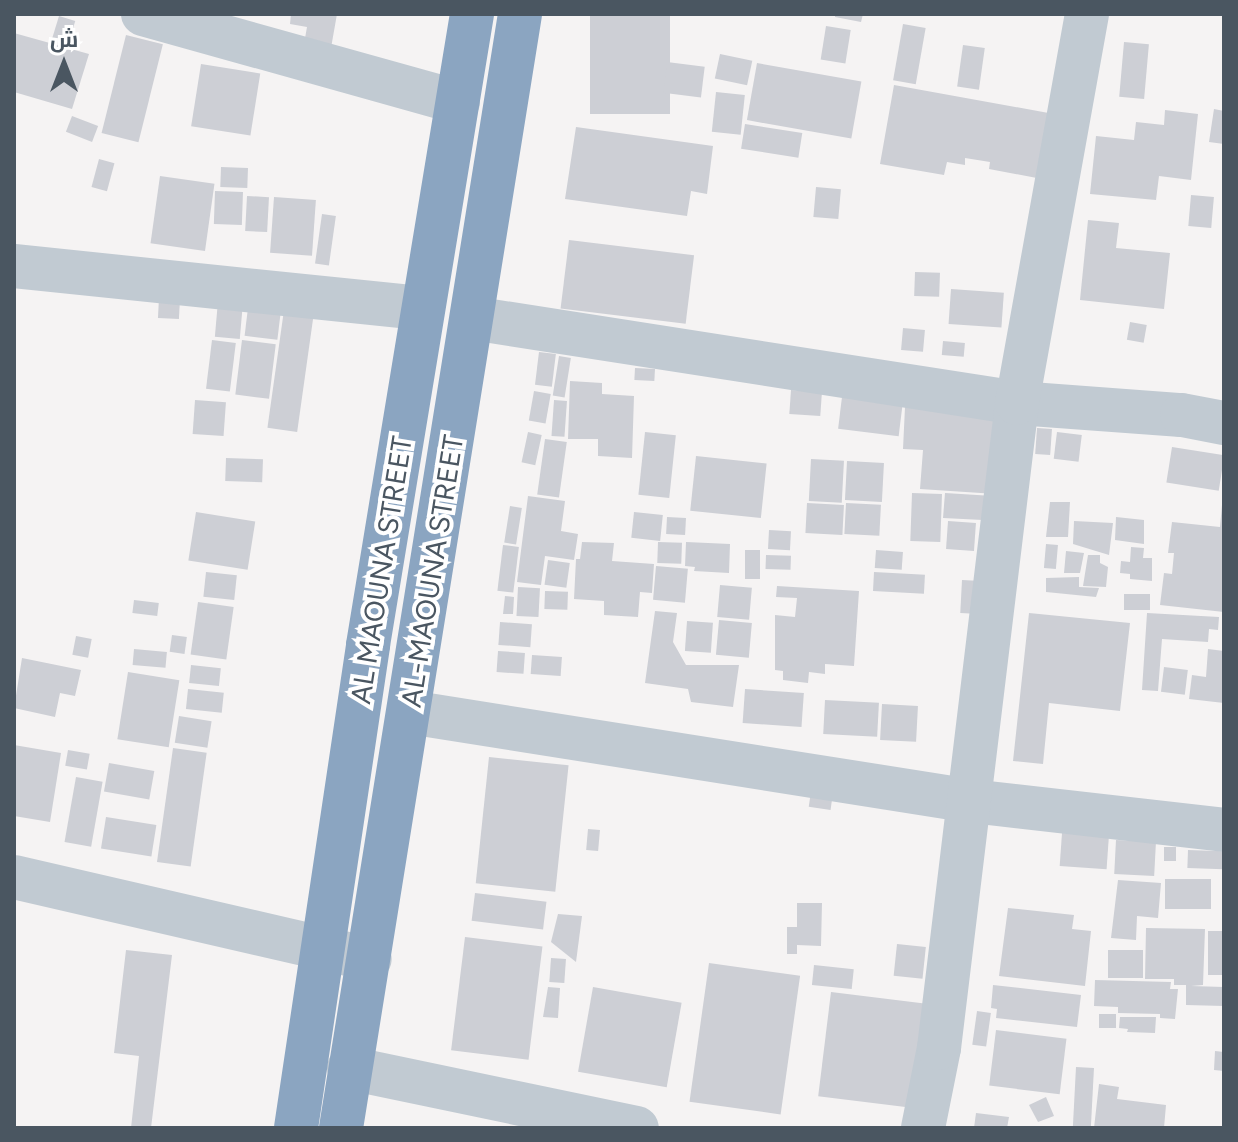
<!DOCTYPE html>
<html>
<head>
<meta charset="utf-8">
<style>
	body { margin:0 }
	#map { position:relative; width:1238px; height:1142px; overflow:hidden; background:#f5f3f3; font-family:Figtree,Cairo,sans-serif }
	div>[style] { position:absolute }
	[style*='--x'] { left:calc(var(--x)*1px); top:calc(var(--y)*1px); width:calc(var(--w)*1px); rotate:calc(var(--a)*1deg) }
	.building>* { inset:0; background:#cdcfd5; transform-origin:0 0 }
	.street>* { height:44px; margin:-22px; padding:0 22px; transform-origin:22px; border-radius:22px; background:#c1cad2 }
	.highway>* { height:44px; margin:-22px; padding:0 22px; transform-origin:22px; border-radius:22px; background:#8ba5c1 }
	span { translate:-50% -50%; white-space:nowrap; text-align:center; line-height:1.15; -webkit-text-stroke:8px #fff; paint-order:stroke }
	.street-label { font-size:28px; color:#4a5661 }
	.frame { position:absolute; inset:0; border:16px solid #4a5661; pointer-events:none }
	.north { position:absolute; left:24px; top:24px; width:80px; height:80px; -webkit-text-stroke:6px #fff; paint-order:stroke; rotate:0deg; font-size:22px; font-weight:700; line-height:32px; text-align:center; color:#4a5661 }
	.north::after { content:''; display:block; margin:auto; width:28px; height:36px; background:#4a5661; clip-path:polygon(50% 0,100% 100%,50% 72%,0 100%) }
</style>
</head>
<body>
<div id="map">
	<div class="building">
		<div style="clip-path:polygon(291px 14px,337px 14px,331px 48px,304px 44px,307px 27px,290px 24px)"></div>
		<div style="left:590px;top:14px;width:80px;height:100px"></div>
		<div style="clip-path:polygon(835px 14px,863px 14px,861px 22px,835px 17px)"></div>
		<div style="left:59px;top:16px;width:17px;height:23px;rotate:17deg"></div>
		<div style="left:903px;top:24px;width:23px;height:57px;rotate:10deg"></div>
		<div style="left:826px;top:26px;width:25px;height:34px;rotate:9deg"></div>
		<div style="clip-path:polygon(14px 33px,89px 54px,72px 109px,14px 92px)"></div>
		<div style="left:126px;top:35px;width:38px;height:101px;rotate:14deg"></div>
		<div style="left:1124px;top:42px;width:25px;height:55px;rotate:5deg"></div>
		<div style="left:963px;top:45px;width:22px;height:42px;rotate:8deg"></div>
		<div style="left:720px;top:54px;width:33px;height:25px;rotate:12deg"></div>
		<div style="left:667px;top:62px;width:38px;height:31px;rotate:7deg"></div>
		<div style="left:757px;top:63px;width:106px;height:58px;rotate:10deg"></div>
		<div style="left:201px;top:64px;width:60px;height:63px;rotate:9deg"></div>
		<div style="clip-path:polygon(894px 85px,1054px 114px,1042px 179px,989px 169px,990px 162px,965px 158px,965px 165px,947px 162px,944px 175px,880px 164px)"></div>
		<div style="left:716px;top:92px;width:29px;height:40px;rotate:6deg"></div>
		<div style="clip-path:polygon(1214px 109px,1224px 111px,1224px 144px,1209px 142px)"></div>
		<div style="clip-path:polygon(1165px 110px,1198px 114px,1191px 180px,1159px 176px,1156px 200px,1090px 194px,1096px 136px,1134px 140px,1136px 122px,1164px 125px)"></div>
		<div style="left:72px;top:116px;width:28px;height:17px;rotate:21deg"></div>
		<div style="left:745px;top:124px;width:58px;height:25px;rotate:9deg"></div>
		<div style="clip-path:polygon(576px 127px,713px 146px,707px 194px,691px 191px,687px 216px,565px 199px)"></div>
		<div style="left:99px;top:159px;width:16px;height:29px;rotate:15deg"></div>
		<div style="left:221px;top:167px;width:27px;height:20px;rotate:2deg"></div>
		<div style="left:160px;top:176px;width:55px;height:68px;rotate:8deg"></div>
		<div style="left:816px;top:187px;width:25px;height:30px;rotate:5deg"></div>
		<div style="left:215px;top:191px;width:28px;height:33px;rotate:2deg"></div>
		<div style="left:1191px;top:195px;width:23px;height:31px;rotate:5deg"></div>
		<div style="left:247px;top:196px;width:22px;height:35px;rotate:3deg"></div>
		<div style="left:274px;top:197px;width:42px;height:56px;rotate:4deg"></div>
		<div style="left:322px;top:214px;width:14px;height:50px;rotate:8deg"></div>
		<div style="clip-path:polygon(1088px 220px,1119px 223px,1116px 248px,1170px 253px,1164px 309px,1080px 300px)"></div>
		<div style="left:569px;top:240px;width:126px;height:69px;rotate:7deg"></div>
		<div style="left:915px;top:272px;width:25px;height:24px;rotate:2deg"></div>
		<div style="left:951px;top:289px;width:53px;height:35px;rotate:4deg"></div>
		<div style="left:159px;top:298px;width:21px;height:20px;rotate:3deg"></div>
		<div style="left:218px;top:301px;width:25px;height:36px;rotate:5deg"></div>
		<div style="left:248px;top:308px;width:33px;height:28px;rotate:7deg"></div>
		<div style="left:284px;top:310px;width:30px;height:119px;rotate:8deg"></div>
		<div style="left:1130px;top:322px;width:17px;height:18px;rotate:10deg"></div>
		<div style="left:903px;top:328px;width:22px;height:22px;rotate:5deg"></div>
		<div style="left:212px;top:340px;width:24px;height:49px;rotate:7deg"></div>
		<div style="left:242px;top:340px;width:34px;height:55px;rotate:7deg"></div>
		<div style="left:943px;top:341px;width:22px;height:14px;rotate:5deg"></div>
		<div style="left:539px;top:352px;width:17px;height:33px;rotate:7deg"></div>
		<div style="left:559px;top:356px;width:12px;height:40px;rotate:9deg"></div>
		<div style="left:635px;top:368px;width:20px;height:12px;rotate:3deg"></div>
		<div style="clip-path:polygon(570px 381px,602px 383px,602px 394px,634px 396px,632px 458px,598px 456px,598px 439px,568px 439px)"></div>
		<div style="left:791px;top:390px;width:31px;height:24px;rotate:4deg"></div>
		<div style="left:534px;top:391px;width:17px;height:30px;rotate:10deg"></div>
		<div style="left:842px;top:397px;width:61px;height:32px;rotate:7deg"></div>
		<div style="left:195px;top:400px;width:31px;height:34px;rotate:4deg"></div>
		<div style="left:554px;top:400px;width:13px;height:36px;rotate:4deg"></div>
		<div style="clip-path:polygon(905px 407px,1007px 422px,996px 494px,920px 489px,923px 450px,903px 449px)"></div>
		<div style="left:1037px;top:428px;width:15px;height:26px;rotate:4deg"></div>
		<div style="left:528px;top:432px;width:14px;height:31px;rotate:12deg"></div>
		<div style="left:645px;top:432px;width:31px;height:63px;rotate:6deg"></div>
		<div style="left:1057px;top:432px;width:25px;height:27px;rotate:7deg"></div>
		<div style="left:545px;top:439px;width:22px;height:56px;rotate:8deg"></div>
		<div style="left:1172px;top:447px;width:53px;height:36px;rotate:9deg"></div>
		<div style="left:696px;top:456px;width:71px;height:55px;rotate:6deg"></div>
		<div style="left:226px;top:458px;width:37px;height:23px;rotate:2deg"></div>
		<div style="left:811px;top:459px;width:33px;height:42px;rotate:3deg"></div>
		<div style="left:847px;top:461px;width:37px;height:39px;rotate:3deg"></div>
		<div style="left:912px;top:493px;width:30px;height:48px;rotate:2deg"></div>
		<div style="clip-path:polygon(945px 493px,993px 496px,983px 520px,943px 518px)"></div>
		<div style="clip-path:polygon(528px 496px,565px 501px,561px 531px,578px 534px,574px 560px,545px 556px,541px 585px,517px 582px)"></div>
		<div style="clip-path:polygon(1050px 502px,1070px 502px,1068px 537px,1046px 537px)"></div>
		<div style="left:807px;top:503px;width:37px;height:30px;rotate:3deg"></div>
		<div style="left:846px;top:503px;width:35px;height:31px;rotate:3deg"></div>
		<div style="clip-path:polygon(1222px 505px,1224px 612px,1160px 605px,1164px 573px,1172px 574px,1174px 553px,1168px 553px,1172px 522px,1220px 527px)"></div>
		<div style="left:510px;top:506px;width:12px;height:37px;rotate:9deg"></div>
		<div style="left:196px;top:512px;width:60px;height:49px;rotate:9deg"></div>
		<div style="left:634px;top:512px;width:29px;height:26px;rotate:6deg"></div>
		<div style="left:667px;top:517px;width:19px;height:17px;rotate:3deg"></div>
		<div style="clip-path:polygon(1116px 517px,1144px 520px,1144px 544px,1115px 540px)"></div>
		<div style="left:948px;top:521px;width:28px;height:28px;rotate:4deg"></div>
		<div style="clip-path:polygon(1074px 521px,1113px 523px,1109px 555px,1073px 544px)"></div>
		<div style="left:769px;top:530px;width:22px;height:19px;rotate:3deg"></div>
		<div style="clip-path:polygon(582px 542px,614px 543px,612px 561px,654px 564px,652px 593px,640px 592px,638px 617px,604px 615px,604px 601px,574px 599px,576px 559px,580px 559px)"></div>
		<div style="left:658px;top:542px;width:24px;height:21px;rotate:2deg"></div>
		<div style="clip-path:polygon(686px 542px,730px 544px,729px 573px,694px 571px,695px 567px,685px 566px)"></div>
		<div style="left:1046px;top:544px;width:12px;height:24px;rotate:5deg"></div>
		<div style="left:503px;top:545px;width:16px;height:46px;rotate:7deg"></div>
		<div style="clip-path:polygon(1131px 547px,1144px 548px,1143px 558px,1152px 558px,1152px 581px,1130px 579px,1130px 574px,1120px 573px,1121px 561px,1130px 562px)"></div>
		<div style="left:745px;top:550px;width:15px;height:29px"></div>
		<div style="left:876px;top:550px;width:27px;height:18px;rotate:4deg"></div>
		<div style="clip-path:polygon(1066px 551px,1084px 553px,1080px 573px,1064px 573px)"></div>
		<div style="left:766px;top:555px;width:25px;height:14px;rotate:2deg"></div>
		<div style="clip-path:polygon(1088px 555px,1100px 555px,1100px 563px,1108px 567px,1106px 587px,1083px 586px)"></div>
		<div style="left:548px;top:560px;width:22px;height:25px;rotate:8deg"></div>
		<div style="left:656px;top:566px;width:32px;height:34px;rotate:5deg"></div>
		<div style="left:206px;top:572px;width:31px;height:25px;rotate:6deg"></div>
		<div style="left:874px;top:572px;width:51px;height:19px;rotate:3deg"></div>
		<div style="clip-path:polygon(1079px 577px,1079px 587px,1099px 588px,1096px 597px,1046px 592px,1046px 578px)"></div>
		<div style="left:962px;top:580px;width:19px;height:33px;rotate:3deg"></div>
		<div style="left:720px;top:585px;width:32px;height:32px;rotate:5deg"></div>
		<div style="clip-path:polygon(777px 586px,859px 591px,854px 666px,825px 664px,825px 674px,809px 672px,808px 683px,783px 680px,783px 671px,775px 670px,775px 615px,795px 617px,797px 598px,776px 597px)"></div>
		<div style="left:518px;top:587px;width:22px;height:29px;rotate:3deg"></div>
		<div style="left:545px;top:591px;width:23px;height:18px;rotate:2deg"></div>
		<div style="left:1124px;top:594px;width:26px;height:16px"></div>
		<div style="clip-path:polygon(505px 596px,514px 597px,513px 614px,503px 614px)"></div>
		<div style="left:134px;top:600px;width:25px;height:13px;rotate:7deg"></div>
		<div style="left:198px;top:602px;width:36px;height:53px;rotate:8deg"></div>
		<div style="clip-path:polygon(655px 611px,677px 613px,673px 642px,686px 665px,739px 665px,733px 707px,691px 702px,688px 689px,645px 683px)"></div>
		<div style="clip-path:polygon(1029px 613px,1130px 623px,1120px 711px,1049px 703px,1043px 764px,1013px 761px)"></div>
		<div style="clip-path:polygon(1147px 613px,1219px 617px,1218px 630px,1209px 629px,1208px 642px,1162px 639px,1158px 691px,1142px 690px)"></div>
		<div style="left:719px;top:620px;width:33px;height:35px;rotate:5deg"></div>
		<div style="left:687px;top:621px;width:26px;height:30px;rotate:4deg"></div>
		<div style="left:500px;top:622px;width:32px;height:23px;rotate:4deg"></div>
		<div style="left:172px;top:635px;width:15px;height:17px;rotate:8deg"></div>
		<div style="left:76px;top:636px;width:16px;height:19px;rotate:11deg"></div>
		<div style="left:134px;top:649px;width:33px;height:16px;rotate:5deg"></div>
		<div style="clip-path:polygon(1208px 649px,1224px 651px,1224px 703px,1189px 699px,1192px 675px,1206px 677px)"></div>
		<div style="left:498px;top:651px;width:27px;height:21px;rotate:4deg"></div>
		<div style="left:532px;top:655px;width:30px;height:19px;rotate:4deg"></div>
		<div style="clip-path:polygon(22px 658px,81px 670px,75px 696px,60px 693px,55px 717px,14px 708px)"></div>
		<div style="left:191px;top:665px;width:30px;height:18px;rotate:6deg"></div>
		<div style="left:1164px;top:667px;width:24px;height:25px;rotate:7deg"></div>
		<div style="left:128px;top:672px;width:52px;height:68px;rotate:9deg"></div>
		<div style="left:188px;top:689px;width:36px;height:20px;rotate:6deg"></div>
		<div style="left:745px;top:689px;width:59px;height:34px;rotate:4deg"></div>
		<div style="left:825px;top:700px;width:54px;height:34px;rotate:3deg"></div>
		<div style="left:882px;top:704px;width:36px;height:36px;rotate:3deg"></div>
		<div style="left:179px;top:716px;width:33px;height:27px;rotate:9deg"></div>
		<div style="clip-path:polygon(14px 745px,61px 753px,50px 822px,14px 816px)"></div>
		<div style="left:173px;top:748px;width:34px;height:115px;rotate:8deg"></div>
		<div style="left:68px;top:750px;width:22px;height:16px;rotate:10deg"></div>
		<div style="left:489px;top:757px;width:80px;height:127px;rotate:6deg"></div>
		<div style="left:109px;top:763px;width:46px;height:29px;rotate:10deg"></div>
		<div style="left:76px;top:777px;width:27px;height:66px;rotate:10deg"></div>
		<div style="left:811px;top:791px;width:22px;height:16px;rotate:8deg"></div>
		<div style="left:106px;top:817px;width:51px;height:32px;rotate:9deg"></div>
		<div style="left:588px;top:829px;width:12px;height:21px;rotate:5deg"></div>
		<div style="left:1062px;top:833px;width:47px;height:33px;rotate:4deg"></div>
		<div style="left:1116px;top:840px;width:40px;height:34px;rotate:3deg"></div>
		<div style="left:1164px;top:847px;width:12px;height:14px"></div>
		<div style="left:1188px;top:850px;width:36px;height:18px;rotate:2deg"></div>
		<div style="left:1211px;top:879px;width:30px;height:46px;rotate:90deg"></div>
		<div style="clip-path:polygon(1118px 880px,1161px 883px,1158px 918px,1137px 916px,1136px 940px,1111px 938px)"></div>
		<div style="left:475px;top:893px;width:72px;height:28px;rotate:7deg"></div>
		<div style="clip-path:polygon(797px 903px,822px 903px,821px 946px,797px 945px,797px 954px,787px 954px,787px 927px,797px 927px)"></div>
		<div style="clip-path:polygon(1008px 908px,1074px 915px,1072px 929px,1091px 931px,1085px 986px,999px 976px)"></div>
		<div style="clip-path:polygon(558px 914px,582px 916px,576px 962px,551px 942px)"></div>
		<div style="clip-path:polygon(1146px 928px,1205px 929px,1203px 985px,1191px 986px,1224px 987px,1224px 1006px,1186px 1005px,1186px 985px,1174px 985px,1174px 979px,1145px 979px)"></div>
		<div style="left:1208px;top:931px;width:16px;height:44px"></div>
		<div style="left:465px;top:937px;width:78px;height:114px;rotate:7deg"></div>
		<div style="left:897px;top:944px;width:29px;height:32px;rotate:6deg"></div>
		<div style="clip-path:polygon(126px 950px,172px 955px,151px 1128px,131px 1128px,139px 1056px,114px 1053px)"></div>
		<div style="left:1108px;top:950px;width:35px;height:28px"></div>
		<div style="left:551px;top:958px;width:15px;height:24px;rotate:4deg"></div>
		<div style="left:709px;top:963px;width:92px;height:140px;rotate:8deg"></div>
		<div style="left:814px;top:965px;width:40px;height:20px;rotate:6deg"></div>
		<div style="clip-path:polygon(1095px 980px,1171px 982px,1170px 989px,1178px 989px,1175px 1019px,1160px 1018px,1160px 1014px,1118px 1013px,1118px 1007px,1094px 1006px)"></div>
		<div style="clip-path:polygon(993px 985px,1081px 995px,1077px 1027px,996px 1018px,997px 1009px,991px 1008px)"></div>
		<div style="clip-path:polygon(548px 987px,560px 988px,558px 1018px,543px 1017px)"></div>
		<div style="left:593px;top:987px;width:90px;height:86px;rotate:10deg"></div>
		<div style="left:831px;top:992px;width:94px;height:105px;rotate:7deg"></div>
		<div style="left:977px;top:1011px;width:14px;height:34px;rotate:8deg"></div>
		<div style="left:1099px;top:1014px;width:17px;height:14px"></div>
		<div style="clip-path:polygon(1120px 1017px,1156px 1017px,1155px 1033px,1127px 1032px,1128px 1029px,1119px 1028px)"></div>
		<div style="left:996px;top:1030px;width:71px;height:56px;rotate:7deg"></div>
		<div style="clip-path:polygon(1215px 1051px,1224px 1052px,1224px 1071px,1214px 1070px)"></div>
		<div style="left:1076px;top:1067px;width:18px;height:60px;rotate:3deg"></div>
		<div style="clip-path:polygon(1099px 1084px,1119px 1087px,1117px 1099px,1166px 1105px,1164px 1128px,1094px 1128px)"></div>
		<div style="clip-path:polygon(1046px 1097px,1054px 1116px,1038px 1122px,1029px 1105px)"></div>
		<div style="clip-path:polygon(976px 1113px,1009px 1117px,1007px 1128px,974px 1128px)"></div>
	</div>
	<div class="street">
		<div style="--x:143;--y:14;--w:327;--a:15.6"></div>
		<div style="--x:14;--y:266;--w:411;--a:5.9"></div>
		<div style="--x:472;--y:318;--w:552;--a:8.86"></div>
		<div style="--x:1017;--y:403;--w:165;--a:4.2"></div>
		<div style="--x:1182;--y:415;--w:43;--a:10.8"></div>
		<div style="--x:409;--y:712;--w:569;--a:9"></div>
		<div style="--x:971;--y:801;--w:255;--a:6.5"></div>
		<div style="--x:14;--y:877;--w:365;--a:13"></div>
		<div style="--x:349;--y:1068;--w:294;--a:11.8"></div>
		<div style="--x:923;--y:1128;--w:82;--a:-78.7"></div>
		<div style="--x:939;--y:1048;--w:650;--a:-83.1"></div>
		<div style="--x:1017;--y:403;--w:395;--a:-79.8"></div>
	</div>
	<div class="highway">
		<div style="--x:296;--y:1128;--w:488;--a:-81.5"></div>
		<div style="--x:368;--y:645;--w:640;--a:-80.64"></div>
		<div style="--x:341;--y:1128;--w:1128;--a:-80.87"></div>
	</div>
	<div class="street-label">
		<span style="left:381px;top:570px;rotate:-81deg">AL MAOUNA STREET</span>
		<span style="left:432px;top:571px;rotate:-81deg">AL-MAOUNA STREET</span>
	</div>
	<div class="frame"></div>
	<div class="north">ش</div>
</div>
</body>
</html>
